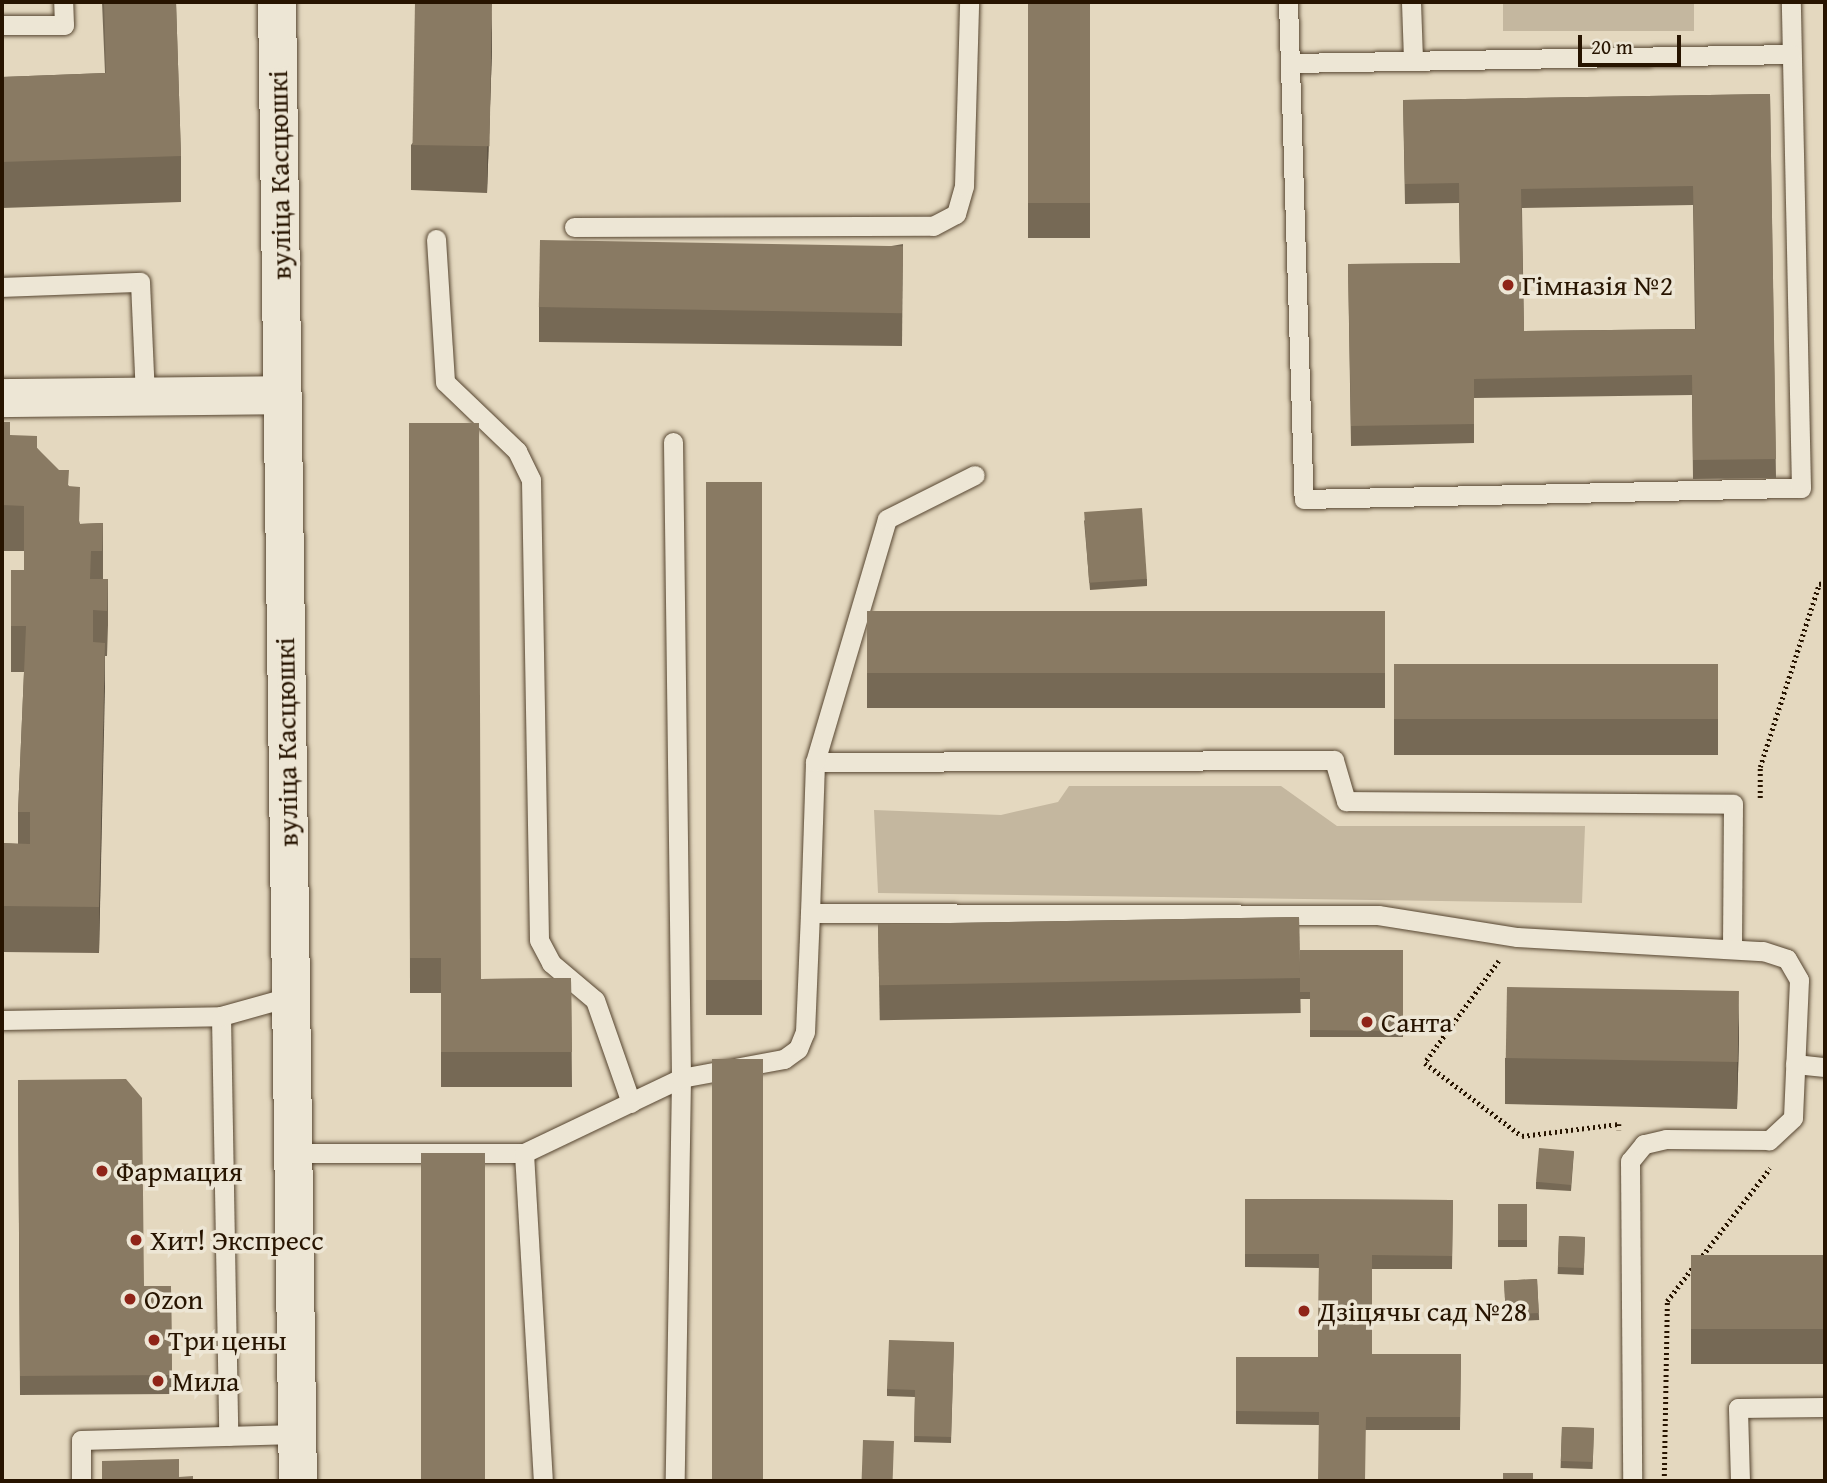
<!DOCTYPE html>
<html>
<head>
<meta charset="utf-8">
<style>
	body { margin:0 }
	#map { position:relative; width:1827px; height:1483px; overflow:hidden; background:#e4d8bf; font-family:"Gentium Book Plus",serif }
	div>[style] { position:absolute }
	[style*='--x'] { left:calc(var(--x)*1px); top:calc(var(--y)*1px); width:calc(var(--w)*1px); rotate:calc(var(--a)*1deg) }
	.green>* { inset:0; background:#c4b79f; transform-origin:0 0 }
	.path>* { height:4.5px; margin-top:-2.25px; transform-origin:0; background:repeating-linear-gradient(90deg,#271400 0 2px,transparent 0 5.5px) }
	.roads { filter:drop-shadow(0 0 2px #564530) drop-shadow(0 0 2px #564530) }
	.lane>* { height:19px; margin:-9.5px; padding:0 9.5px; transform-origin:9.5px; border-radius:9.5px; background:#ede6d5 }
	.street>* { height:38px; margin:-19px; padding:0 19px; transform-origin:19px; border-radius:19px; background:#ede6d5 }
	.secondary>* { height:38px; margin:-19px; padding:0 19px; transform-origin:19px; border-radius:19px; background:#ede6d5 }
	.wall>* { inset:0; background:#766955; transform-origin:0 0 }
	.shaded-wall>* { inset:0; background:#605545 }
	.building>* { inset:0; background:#897a63; transform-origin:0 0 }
	.dots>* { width:19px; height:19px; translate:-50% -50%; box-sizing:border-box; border:4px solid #ede6d5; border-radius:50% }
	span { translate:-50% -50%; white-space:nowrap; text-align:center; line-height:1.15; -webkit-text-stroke:7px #ede6d5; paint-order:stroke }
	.street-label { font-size:28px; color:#271400 }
	.poi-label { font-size:28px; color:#271400 }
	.left { translate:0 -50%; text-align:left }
	.frame { position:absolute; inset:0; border:4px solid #271400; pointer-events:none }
	.scale { position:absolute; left:1578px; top:35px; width:103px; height:32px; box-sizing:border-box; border:4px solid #271400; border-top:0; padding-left:9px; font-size:21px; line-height:24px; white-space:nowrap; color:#271400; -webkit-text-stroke:5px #ede6d5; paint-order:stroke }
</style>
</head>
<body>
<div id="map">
	<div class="green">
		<div style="left:1503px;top:2px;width:191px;height:29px"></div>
		<div style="clip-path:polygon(1069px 786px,1281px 786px,1337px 826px,1585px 826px,1582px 903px,878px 893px,874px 810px,1001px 815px,1058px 802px)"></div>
	</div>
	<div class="path">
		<div style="--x:1760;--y:798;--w:31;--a:-90"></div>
		<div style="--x:1760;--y:767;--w:192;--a:-72.1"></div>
		<div style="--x:1819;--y:584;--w:6;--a:-9"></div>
		<div style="--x:1499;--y:961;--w:126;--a:126"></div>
		<div style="--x:1425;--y:1063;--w:121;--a:37"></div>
		<div style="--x:1522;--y:1136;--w:98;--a:-7.1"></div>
		<div style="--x:1619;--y:1124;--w:6;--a:90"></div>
		<div style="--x:1699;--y:1260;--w:116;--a:-52.3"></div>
		<div style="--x:1664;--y:1481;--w:180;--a:-89"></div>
		<div style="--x:1667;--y:1301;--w:43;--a:-52.6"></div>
	</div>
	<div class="roads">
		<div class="lane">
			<div style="--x:1288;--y:2;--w:497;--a:88.2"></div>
			<div style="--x:1304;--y:499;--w:497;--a:-1.3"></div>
			<div style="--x:1801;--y:488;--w:486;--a:-91.2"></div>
			<div style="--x:1411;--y:2;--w:58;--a:88"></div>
			<div style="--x:2;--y:25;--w:62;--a:0"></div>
			<div style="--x:64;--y:25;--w:23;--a:-92"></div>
			<div style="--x:1291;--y:63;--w:500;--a:-1.03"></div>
			<div style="--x:574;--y:227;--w:359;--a:-0.2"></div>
			<div style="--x:933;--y:226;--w:26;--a:-28"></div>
			<div style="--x:956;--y:214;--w:29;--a:-74"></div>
			<div style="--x:964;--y:186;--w:184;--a:-88.4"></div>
			<div style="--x:436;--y:239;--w:143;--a:86.4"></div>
			<div style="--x:445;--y:382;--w:100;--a:43.8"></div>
			<div style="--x:517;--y:451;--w:32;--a:64"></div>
			<div style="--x:531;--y:480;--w:460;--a:89"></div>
			<div style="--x:539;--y:940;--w:26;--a:62"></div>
			<div style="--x:551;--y:963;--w:57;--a:40.1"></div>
			<div style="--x:595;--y:1000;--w:109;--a:70.7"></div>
			<div style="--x:2;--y:287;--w:138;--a:-2.1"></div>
			<div style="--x:140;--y:282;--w:114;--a:87.5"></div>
			<div style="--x:673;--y:442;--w:636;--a:89.28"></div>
			<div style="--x:681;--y:1078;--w:403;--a:90.9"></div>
			<div style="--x:815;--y:762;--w:519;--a:-0.22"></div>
			<div style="--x:1334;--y:760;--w:43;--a:73.7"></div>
			<div style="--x:1346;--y:801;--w:387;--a:0.4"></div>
			<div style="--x:1733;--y:804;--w:145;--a:90.4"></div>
			<div style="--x:810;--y:913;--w:151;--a:-88.1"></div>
			<div style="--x:815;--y:762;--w:253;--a:-73.5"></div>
			<div style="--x:887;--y:519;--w:98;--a:-26.6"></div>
			<div style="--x:221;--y:1016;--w:420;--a:89"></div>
			<div style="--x:2;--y:1020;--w:219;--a:-1"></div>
			<div style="--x:221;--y:1016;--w:71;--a:-15.6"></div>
			<div style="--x:1795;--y:1064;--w:30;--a:6"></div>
			<div style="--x:293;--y:1153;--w:231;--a:0"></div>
			<div style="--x:524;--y:1153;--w:174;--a:-25.5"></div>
			<div style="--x:681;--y:1078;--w:105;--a:-10.5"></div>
			<div style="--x:784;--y:1059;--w:17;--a:-36"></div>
			<div style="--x:798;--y:1049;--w:18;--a:-68"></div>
			<div style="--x:805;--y:1032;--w:119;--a:-87.6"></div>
			<div style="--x:810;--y:913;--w:568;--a:0.2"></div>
			<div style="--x:1378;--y:915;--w:141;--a:9"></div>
			<div style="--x:1517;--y:937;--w:246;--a:3.3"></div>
			<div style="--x:1763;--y:951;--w:25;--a:18"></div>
			<div style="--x:1787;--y:959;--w:24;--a:60"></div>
			<div style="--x:1799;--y:980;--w:138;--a:92.5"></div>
			<div style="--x:1793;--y:1118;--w:33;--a:137"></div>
			<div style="--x:1769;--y:1140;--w:103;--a:-179.4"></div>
			<div style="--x:1666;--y:1139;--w:23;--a:167"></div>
			<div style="--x:1644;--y:1144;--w:22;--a:129"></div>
			<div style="--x:1630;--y:1161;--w:320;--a:89.6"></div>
			<div style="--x:524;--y:1153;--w:329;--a:86.7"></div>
			<div style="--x:81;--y:1481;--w:41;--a:-90"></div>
			<div style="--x:81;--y:1440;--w:215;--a:-1.6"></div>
			<div style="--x:1740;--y:1481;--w:73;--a:-91.6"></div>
			<div style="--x:1738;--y:1408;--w:87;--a:-0.7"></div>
		</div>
		<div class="street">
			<div style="--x:2;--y:398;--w:279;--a:-0.6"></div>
		</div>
		<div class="secondary">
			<div style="--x:277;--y:2;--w:1479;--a:89.19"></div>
		</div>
	</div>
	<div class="wall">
		<div style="clip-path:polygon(102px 2px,176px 2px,181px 156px,181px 202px,2px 208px,2px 77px,105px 73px)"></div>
		<div style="left:1028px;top:2px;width:62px;height:236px"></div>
		<div style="clip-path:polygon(492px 50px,487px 193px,411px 190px,411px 145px)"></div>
		<div style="clip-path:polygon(evenodd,1770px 94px,1776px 478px,1693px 479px,1692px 395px,1474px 398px,1474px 443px,1351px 446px,1348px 264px,1460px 263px,1459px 203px,1405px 204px,1403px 100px,1770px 94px,1693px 205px,1695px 329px,1524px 331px,1522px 208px,1693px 205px)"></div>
		<div style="clip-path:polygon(903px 244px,902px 346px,539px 342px,539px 307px)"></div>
		<div style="clip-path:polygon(2px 422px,10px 435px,37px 448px,69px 486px,80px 524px,103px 523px,103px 579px,108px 579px,108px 625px,107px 656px,105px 656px,99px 953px,2px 952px,2px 843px,18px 844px,18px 812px,24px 672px,11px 672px,11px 570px,24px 570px,24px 551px,2px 551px)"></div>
		<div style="clip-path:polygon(409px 423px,481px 979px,571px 978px,572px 1087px,441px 1087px,441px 993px,410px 993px)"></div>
		<div style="left:706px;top:482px;width:56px;height:533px"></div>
		<div style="clip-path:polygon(1084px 520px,1147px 579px,1147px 586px,1090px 590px)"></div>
		<div style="left:1385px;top:611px;width:97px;height:518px;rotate:90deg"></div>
		<div style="left:1718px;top:664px;width:91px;height:324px;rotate:90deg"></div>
		<div style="left:1299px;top:917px;width:96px;height:421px;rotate:89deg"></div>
		<div style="clip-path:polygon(1300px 950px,1403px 950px,1403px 1037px,1310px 1037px,1310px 999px,1300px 999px)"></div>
		<div style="clip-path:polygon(1739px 1038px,1737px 1109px,1505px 1104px,1505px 1058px)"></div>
		<div style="clip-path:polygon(18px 1080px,144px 1286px,171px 1286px,172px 1394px,20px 1395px)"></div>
		<div style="clip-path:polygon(1574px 1151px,1571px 1191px,1536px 1189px,1536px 1182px)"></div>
		<div style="clip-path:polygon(1245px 1199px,1453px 1200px,1452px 1269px,1372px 1269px,1372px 1354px,1461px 1354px,1460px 1430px,1366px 1430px,1319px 1425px,1236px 1424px,1236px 1411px,1318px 1357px,1319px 1268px,1245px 1267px)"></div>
		<div style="left:1498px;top:1204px;width:29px;height:43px"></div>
		<div style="left:1559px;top:1236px;width:26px;height:38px;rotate:2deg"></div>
		<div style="left:1825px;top:1255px;width:109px;height:134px;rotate:90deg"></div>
		<div style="left:1537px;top:1279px;width:41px;height:33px;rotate:87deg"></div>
		<div style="clip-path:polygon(954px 1342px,951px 1443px,914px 1442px,915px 1397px,887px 1396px,887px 1389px)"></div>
		<div style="left:1562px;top:1427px;width:32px;height:41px;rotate:2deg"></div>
	</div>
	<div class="shaded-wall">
		<div style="clip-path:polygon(492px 4px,492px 50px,487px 193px,487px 147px)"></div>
		<div style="clip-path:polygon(105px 643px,105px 688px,99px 953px,99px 907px)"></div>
		<div style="clip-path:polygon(1739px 993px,1739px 1038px,1737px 1109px,1737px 1063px)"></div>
	</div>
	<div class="building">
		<div style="clip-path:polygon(104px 2px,176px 2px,181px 156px,2px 162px,2px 77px,106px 73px)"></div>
		<div style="left:415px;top:2px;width:77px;height:143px;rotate:1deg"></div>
		<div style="left:1028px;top:2px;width:62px;height:201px"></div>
		<div style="clip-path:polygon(evenodd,1770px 94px,1776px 459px,1693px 460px,1692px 375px,1474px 379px,1474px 424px,1351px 426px,1348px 264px,1460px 263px,1459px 183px,1405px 184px,1403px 100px,1770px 94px,1693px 186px,1696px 329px,1524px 331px,1521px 189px,1693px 186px)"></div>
		<div style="left:540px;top:240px;width:363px;height:67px;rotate:1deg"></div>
		<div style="clip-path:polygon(2px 422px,10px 422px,10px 435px,37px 436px,37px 448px,59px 470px,69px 470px,68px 486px,80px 487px,79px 524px,103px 523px,102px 551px,91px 551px,90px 579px,108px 579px,107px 611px,93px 610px,93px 642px,105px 643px,99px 907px,2px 906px,2px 843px,30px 844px,30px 812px,18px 812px,26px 626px,11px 626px,11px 570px,24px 570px,24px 506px,2px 505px)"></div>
		<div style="clip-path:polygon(409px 423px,479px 423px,481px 979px,571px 978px,572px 1052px,441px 1052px,441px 958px,410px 958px)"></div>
		<div style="left:706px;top:482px;width:56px;height:498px"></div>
		<div style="left:1142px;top:508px;width:71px;height:58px;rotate:86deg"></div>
		<div style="left:1385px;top:611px;width:62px;height:518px;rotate:90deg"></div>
		<div style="left:1718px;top:664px;width:55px;height:324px;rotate:90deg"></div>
		<div style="left:1299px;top:917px;width:61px;height:421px;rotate:89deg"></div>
		<div style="clip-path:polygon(1300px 950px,1403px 950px,1403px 1031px,1310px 1030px,1310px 992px,1300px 992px)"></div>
		<div style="left:1507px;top:987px;width:232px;height:71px;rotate:1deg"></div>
		<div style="left:712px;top:1059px;width:51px;height:422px"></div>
		<div style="clip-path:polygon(126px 1079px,142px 1098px,144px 1286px,171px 1286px,172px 1375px,20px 1376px,18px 1080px)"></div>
		<div style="left:1539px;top:1148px;width:35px;height:34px;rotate:5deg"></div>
		<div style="left:421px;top:1153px;width:64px;height:328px"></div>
		<div style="clip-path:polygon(1245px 1199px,1453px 1200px,1452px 1256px,1372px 1255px,1372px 1354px,1461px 1354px,1460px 1417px,1366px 1417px,1365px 1481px,1318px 1481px,1319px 1412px,1236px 1411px,1236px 1357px,1318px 1357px,1319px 1254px,1245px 1254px)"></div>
		<div style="left:1498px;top:1204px;width:29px;height:36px"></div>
		<div style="left:1559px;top:1236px;width:26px;height:31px;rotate:2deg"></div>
		<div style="left:1825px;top:1255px;width:74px;height:134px;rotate:90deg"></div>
		<div style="left:1537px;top:1279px;width:34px;height:33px;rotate:87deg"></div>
		<div style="clip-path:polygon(889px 1340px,954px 1342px,951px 1437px,914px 1436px,915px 1390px,887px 1389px)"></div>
		<div style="left:1562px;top:1427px;width:32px;height:34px;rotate:2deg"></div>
		<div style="left:863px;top:1440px;width:31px;height:41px;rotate:2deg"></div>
		<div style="clip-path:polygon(179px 1459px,179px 1477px,193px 1476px,193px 1481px,102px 1481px,102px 1461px)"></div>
		<div style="left:1533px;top:1473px;width:8px;height:30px;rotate:90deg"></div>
	</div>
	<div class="dots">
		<div style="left:1508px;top:285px;background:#8f2418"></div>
		<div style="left:1367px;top:1022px;background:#8f2418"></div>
		<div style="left:102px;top:1171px;background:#8f2418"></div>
		<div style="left:136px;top:1240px;background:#8f2418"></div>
		<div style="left:130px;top:1299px;background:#8f2418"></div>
		<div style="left:1304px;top:1311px;background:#8f2418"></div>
		<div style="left:154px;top:1340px;background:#8f2418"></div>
		<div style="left:158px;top:1381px;background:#8f2418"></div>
	</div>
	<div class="street-label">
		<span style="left:279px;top:175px;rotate:-91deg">вуліца Касцюшкі</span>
		<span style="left:286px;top:742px;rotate:-91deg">вуліца Касцюшкі</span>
	</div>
	<div class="poi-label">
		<span class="left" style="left:1522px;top:285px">Гімназія №2</span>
		<span class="left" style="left:1381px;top:1022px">Санта</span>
		<span class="left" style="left:116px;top:1171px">Фармация</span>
		<span class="left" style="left:150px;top:1240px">Хит! Экспресс</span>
		<span class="left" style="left:144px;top:1299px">Ozon</span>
		<span class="left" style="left:1318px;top:1311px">Дзіцячы сад №28</span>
		<span class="left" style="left:168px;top:1340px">Три цены</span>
		<span class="left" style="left:172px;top:1381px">Мила</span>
	</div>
	<div class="frame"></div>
	<div class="scale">20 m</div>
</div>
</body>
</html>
